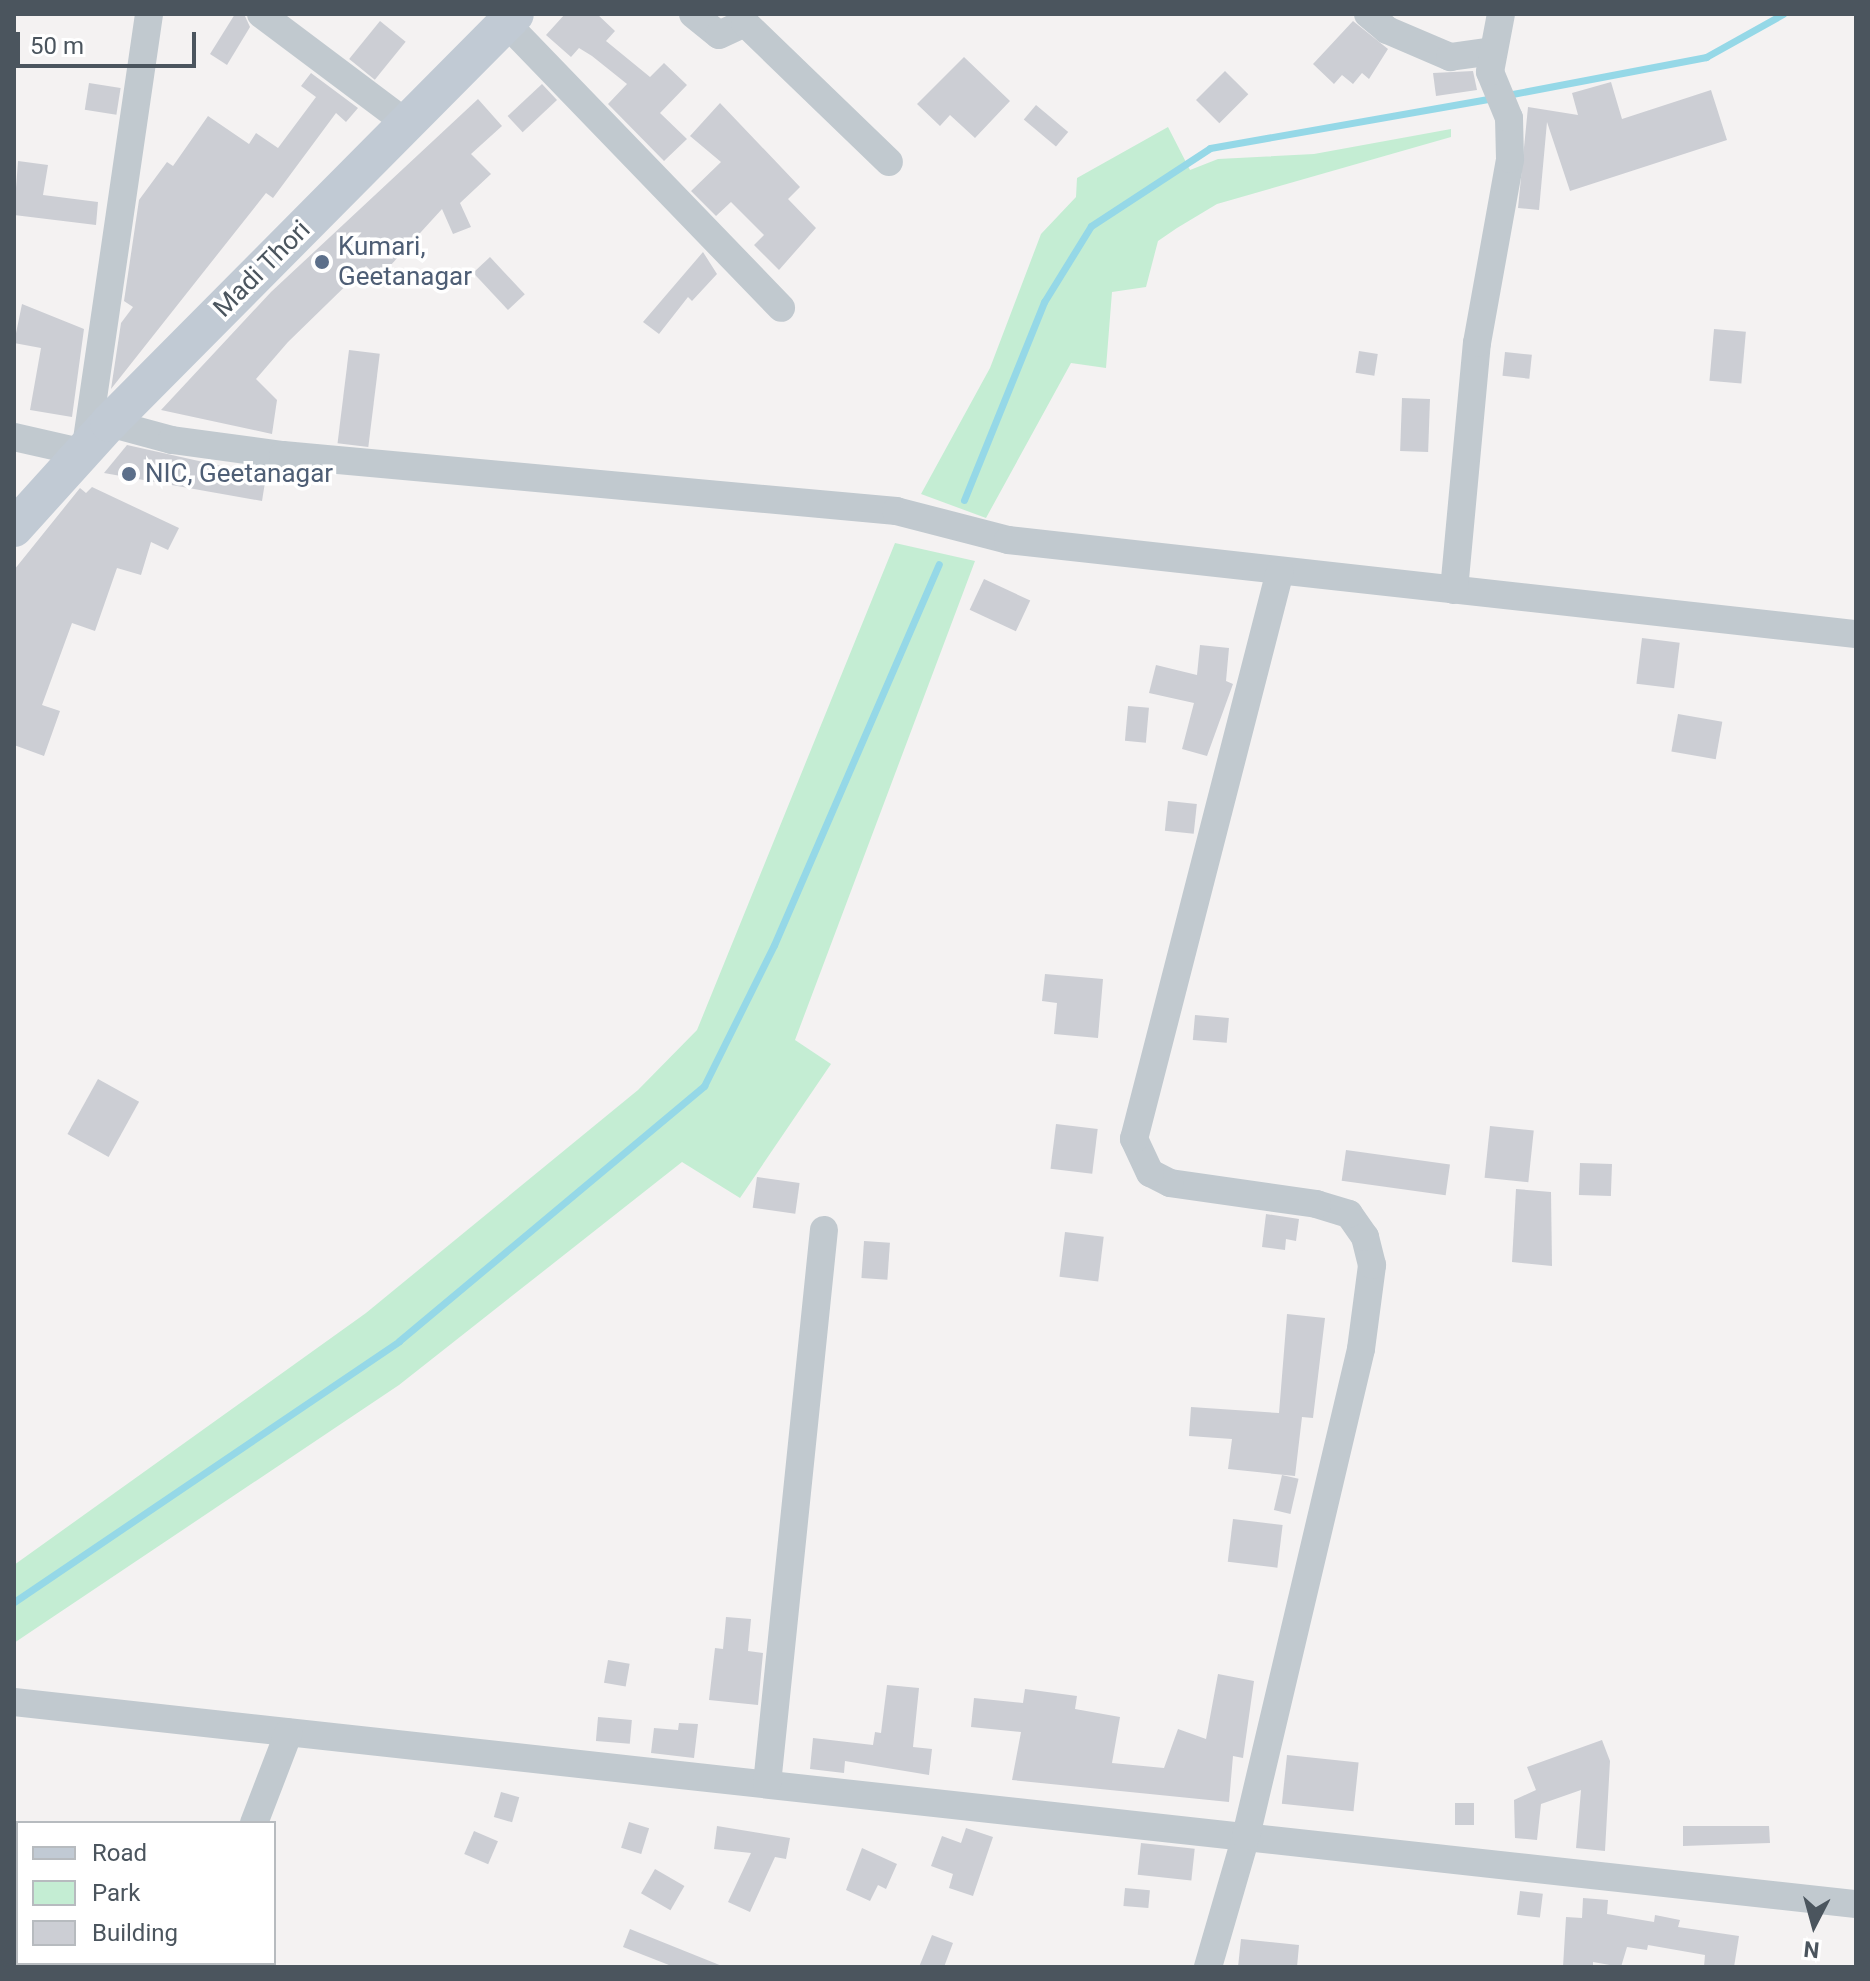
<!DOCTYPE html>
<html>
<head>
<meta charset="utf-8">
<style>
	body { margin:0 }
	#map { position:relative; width:1870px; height:1981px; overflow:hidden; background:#f4f2f2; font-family:Roboto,sans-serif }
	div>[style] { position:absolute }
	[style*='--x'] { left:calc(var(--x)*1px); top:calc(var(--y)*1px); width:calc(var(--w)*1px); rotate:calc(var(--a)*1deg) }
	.green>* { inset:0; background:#c4edd3 }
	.stream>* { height:7px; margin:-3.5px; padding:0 3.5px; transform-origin:3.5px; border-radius:3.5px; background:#95d8e7 }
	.building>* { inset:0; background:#ccced4; transform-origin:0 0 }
	.minor>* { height:28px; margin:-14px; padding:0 14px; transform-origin:14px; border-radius:14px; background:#c1c9cf }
	.secondary>* { height:38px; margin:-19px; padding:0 19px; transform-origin:19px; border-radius:19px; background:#c1cad4 }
	.dots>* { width:22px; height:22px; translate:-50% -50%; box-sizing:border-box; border:4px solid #fff; border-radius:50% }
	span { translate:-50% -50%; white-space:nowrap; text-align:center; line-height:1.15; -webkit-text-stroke:7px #fff; paint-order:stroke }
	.service-label { font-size:26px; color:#4e5e75 }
	.left { translate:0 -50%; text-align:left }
	.street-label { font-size:26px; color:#4b555e }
	.frame { position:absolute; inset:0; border:16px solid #4b555e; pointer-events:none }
	.legend { position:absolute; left:16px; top:1821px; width:260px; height:144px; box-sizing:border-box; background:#fff; border:2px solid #b7bbbf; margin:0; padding:10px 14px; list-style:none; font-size:24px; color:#4b555e }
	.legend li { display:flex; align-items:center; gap:16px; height:40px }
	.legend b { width:40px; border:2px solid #b7bbbf }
	.north { position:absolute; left:1774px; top:1885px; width:80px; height:80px; -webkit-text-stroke:6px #fff; paint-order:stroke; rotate:186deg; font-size:22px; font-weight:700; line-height:32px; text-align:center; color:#4b555e }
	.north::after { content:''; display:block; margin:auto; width:28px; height:36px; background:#4b555e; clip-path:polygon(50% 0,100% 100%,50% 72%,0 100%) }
	.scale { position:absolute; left:16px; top:32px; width:180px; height:36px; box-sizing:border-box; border:4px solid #4b555e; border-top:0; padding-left:10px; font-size:24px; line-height:28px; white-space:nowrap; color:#4b555e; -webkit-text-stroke:6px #fff; paint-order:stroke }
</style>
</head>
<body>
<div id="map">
	<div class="green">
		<div style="clip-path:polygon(1168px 127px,1190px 170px,1218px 159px,1314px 154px,1451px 129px,1451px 137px,1217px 204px,1177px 228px,1158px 241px,1146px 287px,1112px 292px,1106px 368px,1071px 363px,986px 518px,921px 494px,990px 368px,1041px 234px,1076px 197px,1077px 178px)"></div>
		<div style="clip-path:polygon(895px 543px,975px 561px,795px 1040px,831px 1064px,740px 1198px,682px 1162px,399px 1385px,14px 1643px,14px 1565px,366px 1313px,638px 1090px,697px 1030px)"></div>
	</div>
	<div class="stream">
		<div style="--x:1507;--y:95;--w:203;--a:-10.8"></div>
		<div style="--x:1706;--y:57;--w:88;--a:-29.2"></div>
		<div style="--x:964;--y:500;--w:214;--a:-68"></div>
		<div style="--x:1044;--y:302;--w:89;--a:-58.3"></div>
		<div style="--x:1091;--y:226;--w:142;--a:-33.2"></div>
		<div style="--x:1210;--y:148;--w:288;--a:-10"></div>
		<div style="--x:14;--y:1602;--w:465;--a:-34.1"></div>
		<div style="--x:399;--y:1341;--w:398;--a:-39.9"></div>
		<div style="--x:704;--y:1086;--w:157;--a:-63.6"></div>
		<div style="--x:774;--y:945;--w:415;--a:-66.6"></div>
	</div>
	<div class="building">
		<div style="clip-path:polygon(235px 14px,244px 14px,250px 27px,227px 65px,210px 54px)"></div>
		<div style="clip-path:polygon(565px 14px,597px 14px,615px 31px,606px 41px,650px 77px,664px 63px,687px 85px,660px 113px,687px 139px,664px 161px,608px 104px,627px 84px,592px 56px,579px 48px,571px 57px,546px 35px)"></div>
		<div style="left:380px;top:21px;width:33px;height:49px;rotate:39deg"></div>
		<div style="clip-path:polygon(1353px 21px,1388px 49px,1369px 79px,1362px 73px,1353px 84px,1342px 75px,1334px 84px,1313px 64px)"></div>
		<div style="clip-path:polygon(964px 57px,1010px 101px,975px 138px,950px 115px,940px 126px,917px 104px)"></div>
		<div style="left:1225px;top:71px;width:33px;height:41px;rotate:45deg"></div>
		<div style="clip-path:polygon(1473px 71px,1477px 90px,1436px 96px,1433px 73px)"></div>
		<div style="clip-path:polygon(311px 73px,358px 108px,346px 122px,336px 113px,273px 198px,266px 193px,111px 389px,121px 323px,133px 307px,124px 301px,139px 200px,167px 162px,173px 166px,208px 116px,249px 144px,256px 133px,278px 148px,316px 97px,301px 86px)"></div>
		<div style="clip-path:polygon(1611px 82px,1622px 119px,1711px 90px,1727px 140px,1570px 191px,1547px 122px,1539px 210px,1518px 208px,1528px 107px,1578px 115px,1572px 93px)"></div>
		<div style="left:89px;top:83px;width:32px;height:27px;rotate:9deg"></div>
		<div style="left:542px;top:84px;width:22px;height:47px;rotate:47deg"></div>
		<div style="clip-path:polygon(478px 99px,502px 126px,471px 154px,491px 174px,460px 203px,471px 227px,453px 234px,442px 209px,379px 278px,366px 266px,288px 342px,256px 379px,277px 400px,272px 434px,161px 410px,271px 292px)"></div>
		<div style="clip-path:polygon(720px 103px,800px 187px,788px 199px,816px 228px,779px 270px,754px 245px,764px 235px,731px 202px,716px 216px,691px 191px,721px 162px,690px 136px)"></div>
		<div style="left:1036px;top:105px;width:42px;height:19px;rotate:40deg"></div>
		<div style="clip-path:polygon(18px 161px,48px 165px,43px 195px,98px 202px,96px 225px,14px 215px)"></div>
		<div style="clip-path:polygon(703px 252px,717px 274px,692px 301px,688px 297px,659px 334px,643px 322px)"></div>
		<div style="left:490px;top:257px;width:51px;height:23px;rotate:47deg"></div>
		<div style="clip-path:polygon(22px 304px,84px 329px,72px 417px,30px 410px,41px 348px,14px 343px)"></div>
		<div style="left:1714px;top:329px;width:32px;height:52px;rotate:5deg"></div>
		<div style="left:349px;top:350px;width:31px;height:94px;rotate:7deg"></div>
		<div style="left:1359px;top:351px;width:19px;height:22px;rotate:9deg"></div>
		<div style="left:1505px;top:352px;width:27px;height:24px;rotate:6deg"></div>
		<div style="left:1402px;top:398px;width:28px;height:53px;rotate:2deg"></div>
		<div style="clip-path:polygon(127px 445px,266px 476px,262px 501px,104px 473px)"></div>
		<div style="clip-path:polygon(92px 487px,179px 528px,168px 550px,151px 542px,141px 575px,117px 568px,95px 631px,72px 623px,42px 705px,60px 711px,44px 756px,14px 745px,14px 570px,80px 488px,86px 493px)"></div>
		<div style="left:984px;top:579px;width:51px;height:34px;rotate:25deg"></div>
		<div style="left:1642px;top:638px;width:38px;height:46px;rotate:7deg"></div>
		<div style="clip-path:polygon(1200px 645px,1229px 648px,1226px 681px,1233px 684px,1207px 756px,1182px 749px,1194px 703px,1149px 693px,1156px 665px,1197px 675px)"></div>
		<div style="left:1128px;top:706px;width:21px;height:35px;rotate:5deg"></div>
		<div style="left:1678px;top:714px;width:45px;height:38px;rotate:10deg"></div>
		<div style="left:1168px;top:801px;width:29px;height:30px;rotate:6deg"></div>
		<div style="clip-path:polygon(1045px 974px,1103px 979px,1098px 1038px,1054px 1034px,1057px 1003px,1042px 1001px)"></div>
		<div style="left:1195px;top:1015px;width:34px;height:25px;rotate:5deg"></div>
		<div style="left:98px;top:1079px;width:47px;height:63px;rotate:29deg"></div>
		<div style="left:1056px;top:1124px;width:42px;height:45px;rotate:7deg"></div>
		<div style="left:1490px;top:1126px;width:44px;height:52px;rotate:6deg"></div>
		<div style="left:1346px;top:1150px;width:105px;height:31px;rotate:8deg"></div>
		<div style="left:1580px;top:1163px;width:32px;height:32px;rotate:2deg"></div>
		<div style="left:757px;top:1177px;width:43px;height:31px;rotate:8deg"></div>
		<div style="clip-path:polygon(1516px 1189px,1551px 1192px,1552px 1266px,1512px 1262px)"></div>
		<div style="clip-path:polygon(1266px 1214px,1299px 1219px,1296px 1241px,1286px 1239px,1285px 1250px,1262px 1247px)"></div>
		<div style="left:1065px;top:1232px;width:39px;height:45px;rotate:7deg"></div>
		<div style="left:864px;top:1241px;width:26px;height:37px;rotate:4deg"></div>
		<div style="clip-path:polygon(1287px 1314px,1325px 1318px,1313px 1418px,1302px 1417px,1295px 1476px,1228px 1469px,1232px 1439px,1189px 1436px,1191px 1407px,1279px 1413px)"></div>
		<div style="left:1282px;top:1475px;width:17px;height:36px;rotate:13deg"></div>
		<div style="left:1233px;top:1519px;width:50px;height:43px;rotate:7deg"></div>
		<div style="clip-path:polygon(726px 1617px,751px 1619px,748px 1651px,763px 1653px,758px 1705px,709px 1700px,715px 1648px,723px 1649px)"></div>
		<div style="left:608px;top:1660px;width:22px;height:23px;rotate:10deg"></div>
		<div style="clip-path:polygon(1218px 1674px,1254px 1681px,1243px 1758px,1233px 1756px,1229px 1802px,1012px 1780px,1021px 1732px,971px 1727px,974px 1698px,1023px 1703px,1025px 1689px,1077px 1696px,1075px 1709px,1120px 1717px,1112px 1763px,1164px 1768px,1178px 1729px,1206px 1739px)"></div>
		<div style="clip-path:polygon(887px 1685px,919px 1688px,913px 1747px,932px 1749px,929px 1775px,845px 1761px,844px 1773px,810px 1769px,813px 1738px,873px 1745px,875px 1732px,881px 1733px)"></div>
		<div style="left:598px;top:1717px;width:34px;height:24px;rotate:5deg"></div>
		<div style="clip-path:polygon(679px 1723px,698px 1724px,694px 1758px,651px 1753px,654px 1728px,678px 1730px)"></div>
		<div style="clip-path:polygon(1602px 1740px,1610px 1761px,1605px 1851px,1576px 1848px,1581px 1790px,1541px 1804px,1537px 1840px,1515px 1838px,1514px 1800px,1536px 1790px,1527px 1767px)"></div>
		<div style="left:1287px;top:1755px;width:72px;height:49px;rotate:6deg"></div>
		<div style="left:501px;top:1792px;width:19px;height:26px;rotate:16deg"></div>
		<div style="left:1455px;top:1803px;width:19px;height:22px"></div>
		<div style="left:629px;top:1822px;width:21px;height:27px;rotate:17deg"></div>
		<div style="clip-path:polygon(717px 1826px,790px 1838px,786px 1859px,775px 1857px,750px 1912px,728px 1902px,751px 1853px,714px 1849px)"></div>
		<div style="clip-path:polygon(1683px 1826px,1769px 1826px,1770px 1843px,1683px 1846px)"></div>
		<div style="clip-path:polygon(966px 1828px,993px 1837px,973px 1896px,949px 1888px,953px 1874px,931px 1866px,942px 1836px,961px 1843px)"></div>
		<div style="left:474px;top:1831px;width:26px;height:25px;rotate:23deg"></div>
		<div style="left:1141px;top:1843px;width:54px;height:32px;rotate:6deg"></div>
		<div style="clip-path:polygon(862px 1848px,897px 1864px,886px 1889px,878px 1885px,870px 1901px,846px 1890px)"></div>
		<div style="left:655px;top:1869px;width:34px;height:28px;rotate:30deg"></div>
		<div style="left:1125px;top:1888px;width:25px;height:18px;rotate:5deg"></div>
		<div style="left:1520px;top:1891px;width:23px;height:24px;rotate:7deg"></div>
		<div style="clip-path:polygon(1583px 1898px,1608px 1900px,1607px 1914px,1654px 1922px,1655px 1915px,1680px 1920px,1678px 1927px,1739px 1936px,1734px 1967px,1704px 1967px,1705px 1955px,1648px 1945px,1647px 1950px,1627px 1947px,1621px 1967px,1593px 1962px,1593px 1967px,1563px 1967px,1566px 1917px,1582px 1918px)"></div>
		<div style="clip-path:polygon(630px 1929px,722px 1966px,722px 1967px,674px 1967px,623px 1947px)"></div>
		<div style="clip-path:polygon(932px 1935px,953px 1943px,944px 1967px,919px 1967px)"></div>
		<div style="clip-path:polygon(1241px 1939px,1299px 1945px,1297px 1967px,1238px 1967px)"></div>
	</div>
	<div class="minor">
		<div style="--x:261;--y:14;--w:181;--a:36.9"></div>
		<div style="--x:693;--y:14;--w:33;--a:39"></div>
		<div style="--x:719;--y:35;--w:29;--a:-25"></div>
		<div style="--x:745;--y:23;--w:200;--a:44"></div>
		<div style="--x:1368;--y:14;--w:25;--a:40"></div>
		<div style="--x:1387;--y:30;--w:69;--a:23.2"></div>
		<div style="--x:1450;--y:57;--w:43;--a:-7.9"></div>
		<div style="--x:506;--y:23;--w:396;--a:46"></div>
		<div style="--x:109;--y:423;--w:65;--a:15.1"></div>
		<div style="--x:172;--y:440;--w:112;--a:7.7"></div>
		<div style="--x:283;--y:455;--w:616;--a:5.22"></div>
		<div style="--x:896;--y:511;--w:116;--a:14.5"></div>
		<div style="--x:1008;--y:540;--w:853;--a:6.33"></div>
		<div style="--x:14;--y:437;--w:73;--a:12.7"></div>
		<div style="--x:85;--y:453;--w:444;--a:-81.7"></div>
		<div style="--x:1454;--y:590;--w:248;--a:-84.7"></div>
		<div style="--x:1477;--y:343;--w:187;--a:-79.8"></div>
		<div style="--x:1510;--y:159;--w:41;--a:-91.4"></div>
		<div style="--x:1509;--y:118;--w:50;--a:-112.4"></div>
		<div style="--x:1490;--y:72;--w:59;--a:-79.3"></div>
		<div style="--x:14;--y:1702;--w:1853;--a:6.26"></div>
		<div style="--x:767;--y:1784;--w:557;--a:-84.13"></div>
		<div style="--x:254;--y:1823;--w:97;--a:-69"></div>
		<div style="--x:197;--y:1967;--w:4;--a:-76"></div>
		<div style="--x:1208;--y:1967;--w:136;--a:-73.8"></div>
		<div style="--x:1246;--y:1836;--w:500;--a:-76.71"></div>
		<div style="--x:1361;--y:1349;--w:85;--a:-82.5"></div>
		<div style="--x:1372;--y:1265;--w:29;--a:-104"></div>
		<div style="--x:1365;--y:1237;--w:28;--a:-125"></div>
		<div style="--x:1349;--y:1214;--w:34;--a:-163"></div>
		<div style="--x:1317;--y:1204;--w:148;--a:-171.9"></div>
		<div style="--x:1170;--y:1183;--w:22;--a:-153"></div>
		<div style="--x:1150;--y:1173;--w:38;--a:-115"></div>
		<div style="--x:1134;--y:1139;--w:586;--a:-75.58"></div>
	</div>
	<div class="secondary">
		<div style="--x:14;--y:528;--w:142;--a:-47.9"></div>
		<div style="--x:109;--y:423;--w:576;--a:-45.21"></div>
	</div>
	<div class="dots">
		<div style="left:322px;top:262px;background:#5c6f8a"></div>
		<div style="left:129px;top:474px;background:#5c6f8a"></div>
	</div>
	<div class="service-label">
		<span class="left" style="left:338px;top:262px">Kumari,<br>Geetanagar</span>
		<span class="left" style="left:145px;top:474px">NIC, Geetanagar</span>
	</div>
	<div class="street-label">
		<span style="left:262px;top:269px;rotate:-45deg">Madi Thori</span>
	</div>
	<div class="frame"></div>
	<ul class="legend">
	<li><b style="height:10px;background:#c1cad4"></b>Road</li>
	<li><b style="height:22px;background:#c4edd3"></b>Park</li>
	<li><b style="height:22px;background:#ccced4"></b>Building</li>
	</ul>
	<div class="north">N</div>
	<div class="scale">50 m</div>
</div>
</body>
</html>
